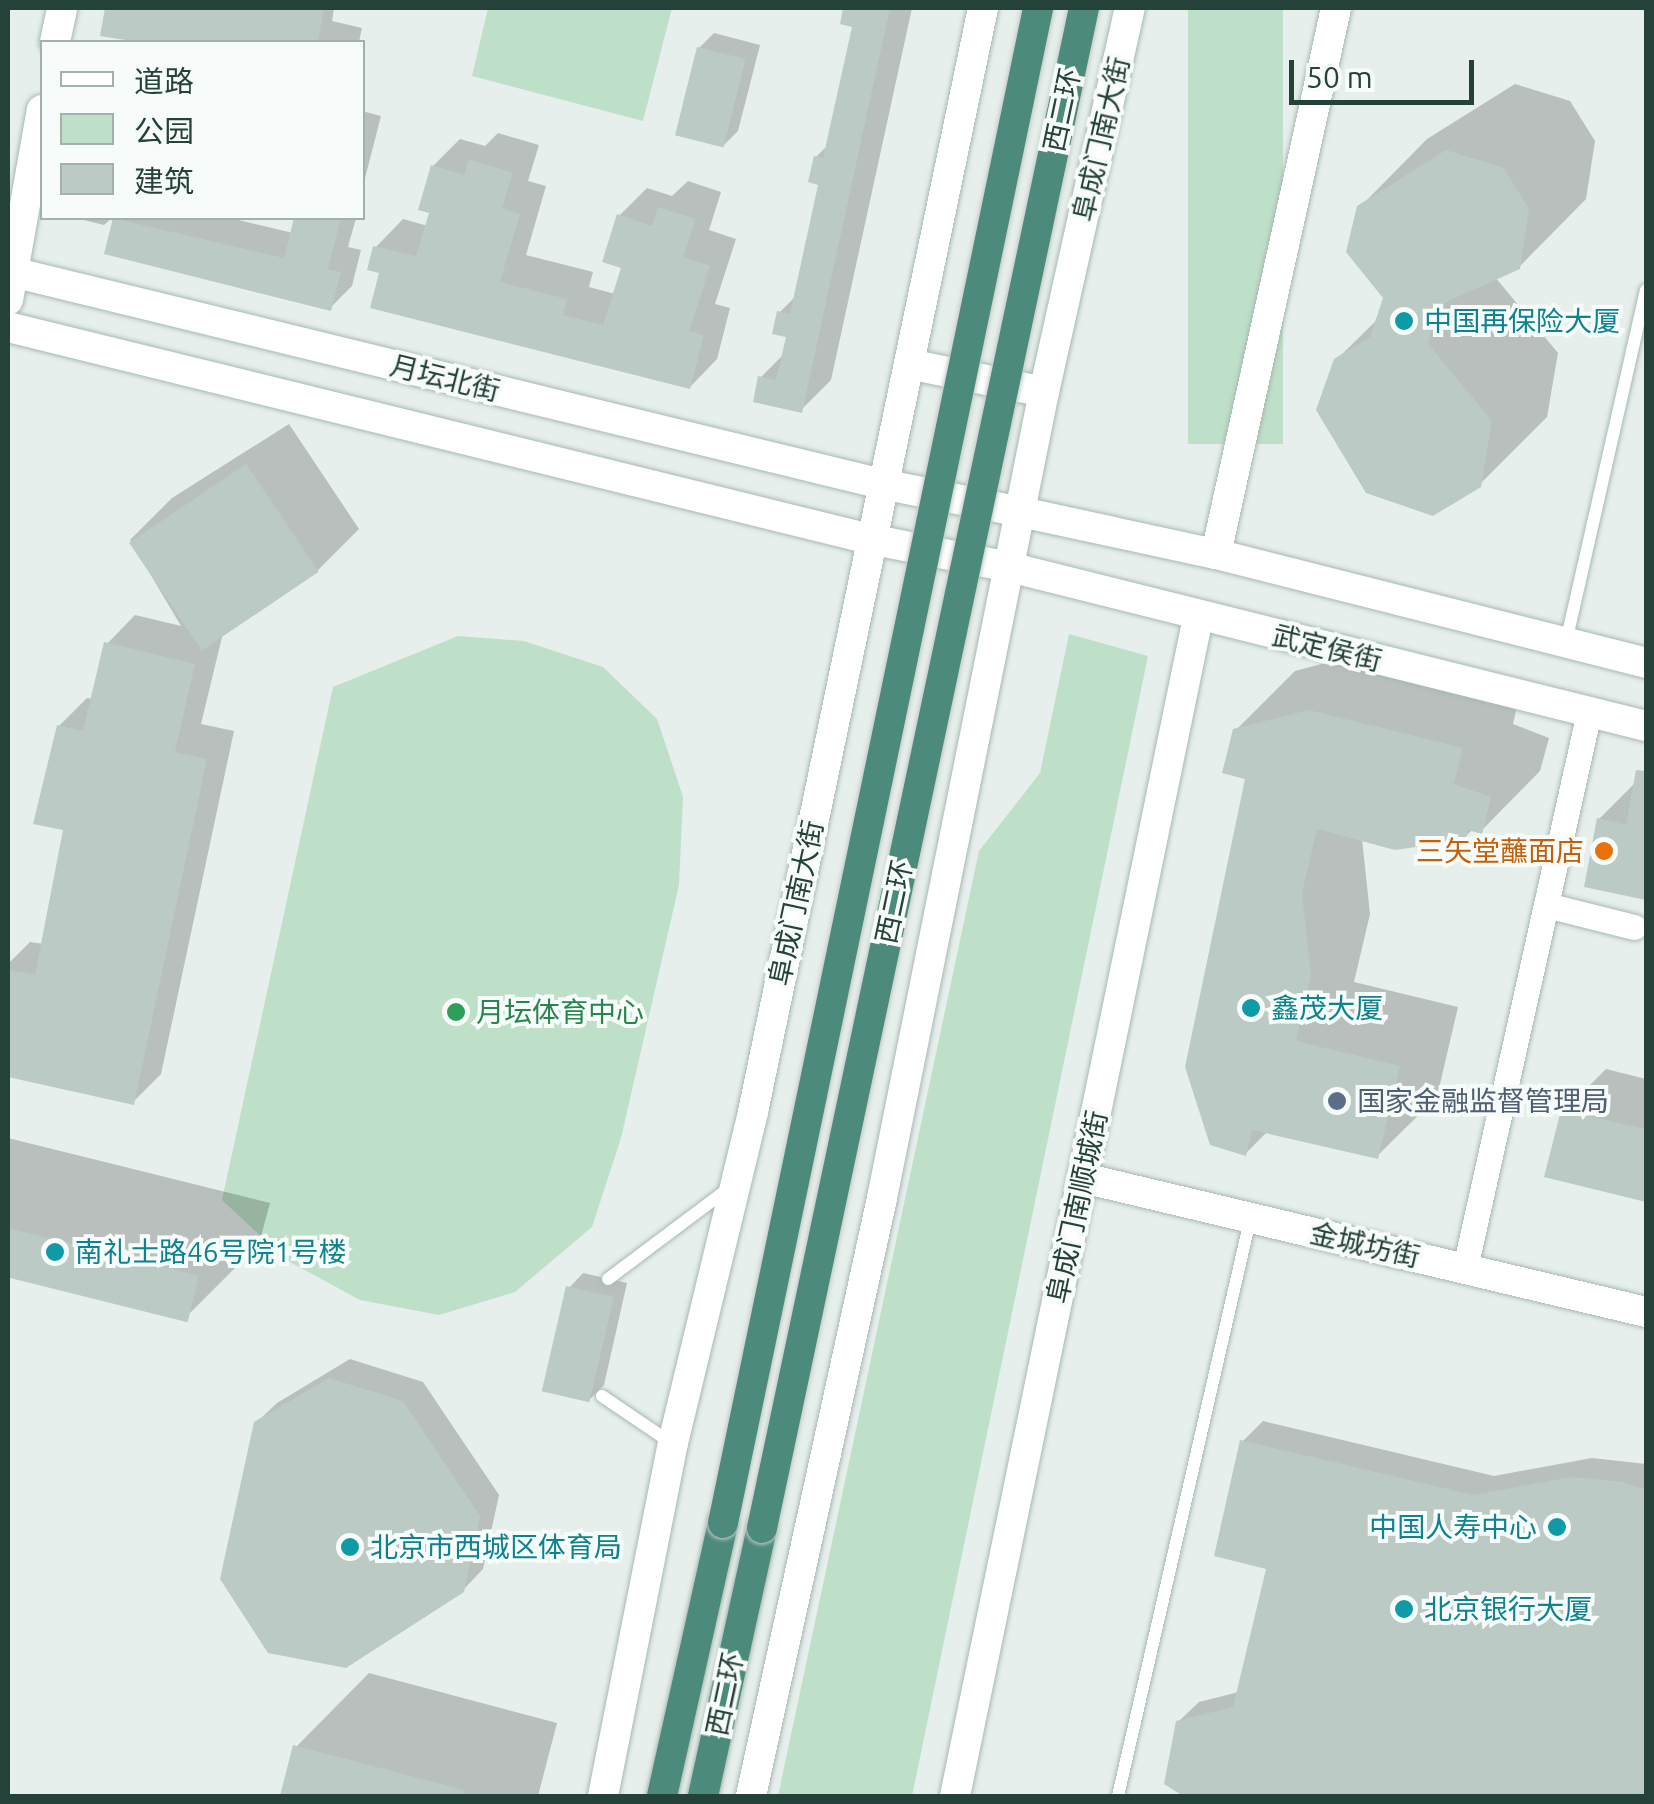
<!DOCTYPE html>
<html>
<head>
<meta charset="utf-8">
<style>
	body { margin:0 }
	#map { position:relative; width:1654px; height:1804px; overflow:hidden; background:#e6efeb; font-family:Ubuntu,"Noto Sans SC",sans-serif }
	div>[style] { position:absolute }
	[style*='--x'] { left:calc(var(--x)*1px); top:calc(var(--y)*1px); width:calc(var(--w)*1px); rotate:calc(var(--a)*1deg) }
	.green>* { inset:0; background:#bfe0c8; transform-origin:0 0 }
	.shadow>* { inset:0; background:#0003 }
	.building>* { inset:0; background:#bbcac4; transform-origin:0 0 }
	.roads { filter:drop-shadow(0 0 2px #a8b8b2) drop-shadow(0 0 2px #a8b8b2) }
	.service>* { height:12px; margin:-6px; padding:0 6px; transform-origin:6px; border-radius:6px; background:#fff }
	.minor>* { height:25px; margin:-12.5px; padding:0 12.5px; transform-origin:12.5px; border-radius:12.5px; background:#fff }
	.tertiary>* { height:30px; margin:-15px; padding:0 15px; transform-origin:15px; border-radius:15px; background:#fff }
	.secondary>* { height:30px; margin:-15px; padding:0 15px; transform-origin:15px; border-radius:15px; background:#fff }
	.trunk>* { height:30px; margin:-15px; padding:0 15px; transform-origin:15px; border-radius:15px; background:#4c8a7c }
	.bridges { filter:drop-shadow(0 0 2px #c2cac8) drop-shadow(0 0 2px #c2cac8) }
	.trunk-bridge>* { height:30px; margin:-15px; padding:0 15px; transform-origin:15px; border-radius:15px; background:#4c8a7c }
	.dots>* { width:28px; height:28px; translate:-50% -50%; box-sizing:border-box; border:5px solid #f7fbf9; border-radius:50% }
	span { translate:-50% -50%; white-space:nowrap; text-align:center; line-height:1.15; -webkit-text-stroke:8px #f7fbf9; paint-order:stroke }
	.street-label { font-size:28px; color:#24423a }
	.culture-label { font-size:28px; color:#0d838f }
	.left { translate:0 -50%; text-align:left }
	.right { translate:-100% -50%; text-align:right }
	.food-label { font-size:28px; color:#c56008 }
	.leisure-label { font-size:28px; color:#27864d }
	.service-label { font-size:28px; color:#4e5e75 }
	.frame { position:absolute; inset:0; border:10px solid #24423a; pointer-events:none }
	.legend { position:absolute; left:40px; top:40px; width:325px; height:180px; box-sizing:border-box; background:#f7fbf9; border:2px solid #a3b1ad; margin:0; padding:12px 18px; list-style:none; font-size:30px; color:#24423a }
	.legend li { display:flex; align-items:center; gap:20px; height:50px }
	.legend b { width:50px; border:2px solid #a3b1ad }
	.scale { position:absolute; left:1289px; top:60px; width:185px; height:45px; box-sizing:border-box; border:5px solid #24423a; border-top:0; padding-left:12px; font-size:30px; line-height:35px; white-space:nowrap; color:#24423a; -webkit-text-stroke:8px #f7fbf9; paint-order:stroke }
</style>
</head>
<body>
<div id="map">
	<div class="green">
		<div style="clip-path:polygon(488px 8px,672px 8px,643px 121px,472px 76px)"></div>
		<div style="left:1188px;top:8px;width:95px;height:436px"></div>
		<div style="clip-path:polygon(1069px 634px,1148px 656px,912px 1796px,778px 1796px,979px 851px,1040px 773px)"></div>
		<div style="clip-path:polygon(458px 636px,524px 641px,603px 667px,657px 719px,683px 797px,679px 885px,621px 1138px,592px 1227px,515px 1292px,439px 1315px,360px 1300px,288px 1261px,222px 1200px,333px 687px)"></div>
	</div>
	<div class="shadow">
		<div style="clip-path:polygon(107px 8px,334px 8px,332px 21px,362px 28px,359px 42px,161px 42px,103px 34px)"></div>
		<div style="clip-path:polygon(846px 8px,912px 8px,831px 380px,801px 410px,761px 377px,785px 353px,789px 335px,779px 313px,796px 296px,821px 183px,816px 157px,829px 144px,855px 25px,843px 22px)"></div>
		<div style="clip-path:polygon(714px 33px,760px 45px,738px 131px,724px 145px,699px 48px)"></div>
		<div style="clip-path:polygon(1515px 84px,1570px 101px,1595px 141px,1586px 199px,1519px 267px,1495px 277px,1558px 353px,1547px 417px,1479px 485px,1336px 360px,1379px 318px,1386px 298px,1360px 207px,1427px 139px)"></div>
		<div style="clip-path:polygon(362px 111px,381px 116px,362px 190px)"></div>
		<div style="clip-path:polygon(498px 133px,539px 145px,528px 181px,546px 186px,526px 255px,593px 272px,589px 287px,615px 294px,624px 267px,619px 216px,647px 188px,672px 196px,688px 181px,721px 192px,709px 230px,736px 239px,715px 304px,730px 308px,717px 359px,690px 387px,382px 271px,376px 247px,403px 219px,428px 226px,433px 166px,460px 139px,485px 146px)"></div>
		<div style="clip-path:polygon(75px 218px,112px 218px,104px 225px)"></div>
		<div style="clip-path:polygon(116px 218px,230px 218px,293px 233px,297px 218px,356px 218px,348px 247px,361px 250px,352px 286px,330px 308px,107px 252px)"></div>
		<div style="clip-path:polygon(289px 424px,359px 529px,317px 571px,223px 633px,201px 724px,234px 731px,161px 1074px,133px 1102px,8px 1075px,8px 964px,30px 942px,44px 944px,66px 828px,59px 726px,87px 698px,93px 699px,107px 644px,135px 615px,181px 626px,130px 540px,172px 498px)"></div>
		<div style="clip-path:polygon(1370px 651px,1521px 689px,1513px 724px,1549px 738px,1540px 771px,1481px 831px,1473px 829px,1464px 838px,1362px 839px,1370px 914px,1354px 982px,1458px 1007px,1437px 1097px,1377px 1156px,1268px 1131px,1246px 1153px,1248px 777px,1235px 731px,1295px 671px)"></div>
		<div style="clip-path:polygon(1641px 777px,1646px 778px,1646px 898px,1587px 885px,1599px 819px)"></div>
		<div style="clip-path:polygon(1606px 1069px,1646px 1079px,1646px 1199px,1547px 1175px,1563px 1112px)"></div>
		<div style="clip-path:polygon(8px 1138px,270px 1203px,259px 1244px,186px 1317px,9px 1273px,8px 1278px)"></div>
		<div style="clip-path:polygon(583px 1273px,627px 1283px,604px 1385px,589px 1400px,569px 1288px)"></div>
		<div style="clip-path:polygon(350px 1359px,423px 1382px,499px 1495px,483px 1569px,463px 1590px,256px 1423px,277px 1403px)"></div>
		<div style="clip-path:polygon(1263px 1421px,1494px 1476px,1592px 1458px,1646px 1464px,1646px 1796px,1188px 1796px,1167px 1783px,1178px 1722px,1199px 1702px,1239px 1692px,1269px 1567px,1243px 1441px)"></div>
		<div style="clip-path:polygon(369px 1673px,557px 1723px,538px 1796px,283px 1796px,296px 1747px)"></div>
	</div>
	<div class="building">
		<div style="clip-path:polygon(105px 8px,324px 8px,318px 42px,138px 42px,100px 36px)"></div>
		<div style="clip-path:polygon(843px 8px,890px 8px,802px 413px,753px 402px,758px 376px,776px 380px,786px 337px,772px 334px,777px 311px,790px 314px,818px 185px,808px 182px,814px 156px,823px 158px,852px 27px,840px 24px)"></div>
		<div style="left:697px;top:47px;width:50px;height:91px;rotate:14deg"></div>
		<div style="clip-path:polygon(1446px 150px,1504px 168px,1529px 209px,1520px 269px,1437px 306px,1428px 344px,1492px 421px,1481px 487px,1433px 516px,1366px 493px,1316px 410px,1334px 359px,1370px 337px,1383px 298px,1346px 252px,1357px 206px)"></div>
		<div style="clip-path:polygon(469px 159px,513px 173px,502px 208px,520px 214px,500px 282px,567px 299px,563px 315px,603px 325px,621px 268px,602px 262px,617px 214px,652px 226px,658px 207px,696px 219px,683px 257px,710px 266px,689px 331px,704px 335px,690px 389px,370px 308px,379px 273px,367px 270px,373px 246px,416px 256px,429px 213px,418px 210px,431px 165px,464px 175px)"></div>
		<div style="clip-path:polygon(113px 218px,284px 258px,294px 218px,341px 218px,328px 269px,341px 272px,331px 311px,104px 254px)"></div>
		<div style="left:246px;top:464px;width:130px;height:141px;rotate:56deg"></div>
		<div style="clip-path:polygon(104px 642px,195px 664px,175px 752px,207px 759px,134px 1105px,8px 1077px,8px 970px,35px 975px,63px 830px,33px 824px,57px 725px,83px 731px)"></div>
		<div style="clip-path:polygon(1309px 710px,1463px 748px,1454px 784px,1491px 797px,1482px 834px,1468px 830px,1465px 840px,1395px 850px,1317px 829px,1302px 893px,1311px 975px,1296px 1041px,1400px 1066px,1378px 1159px,1252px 1130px,1246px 1156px,1210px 1145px,1185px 1067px,1245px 779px,1222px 773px,1233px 729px)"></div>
		<div style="clip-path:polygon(1636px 770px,1646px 771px,1646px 900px,1584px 887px,1597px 818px,1626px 825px)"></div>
		<div style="clip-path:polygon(1561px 1110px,1646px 1129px,1646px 1202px,1544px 1177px)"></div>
		<div style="left:8px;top:1228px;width:197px;height:48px;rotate:14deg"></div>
		<div style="left:566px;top:1286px;width:49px;height:108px;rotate:13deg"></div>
		<div style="clip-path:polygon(329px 1378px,403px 1401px,480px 1516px,464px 1592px,346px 1668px,268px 1653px,220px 1579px,254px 1422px)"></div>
		<div style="clip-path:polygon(1240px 1440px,1473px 1495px,1571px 1477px,1622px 1482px,1646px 1490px,1646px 1796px,1183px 1796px,1164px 1784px,1176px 1721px,1233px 1707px,1266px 1569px,1214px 1556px)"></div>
		<div style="clip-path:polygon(293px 1745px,464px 1790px,463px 1796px,280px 1796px)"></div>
	</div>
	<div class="roads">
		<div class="service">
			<div style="--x:1566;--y:642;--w:361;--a:-77.2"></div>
			<div style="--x:608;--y:1279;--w:151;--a:-36.9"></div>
			<div style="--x:602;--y:1396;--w:82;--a:34.1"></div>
			<div style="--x:1118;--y:1796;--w:591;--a:-77.09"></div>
		</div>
		<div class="minor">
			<div style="--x:1546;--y:905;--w:91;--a:14"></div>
			<div style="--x:1465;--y:1268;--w:570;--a:-77.43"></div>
		</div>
		<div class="tertiary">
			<div style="--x:55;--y:42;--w:35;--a:-78"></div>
			<div style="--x:8;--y:300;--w:193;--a:-79.9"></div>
			<div style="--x:909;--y:364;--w:138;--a:11.7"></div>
			<div style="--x:882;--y:484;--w:142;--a:11.4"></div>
			<div style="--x:870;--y:539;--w:142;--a:11.4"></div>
			<div style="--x:1216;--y:554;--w:559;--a:-77.6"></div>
			<div style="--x:1083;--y:1178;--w:579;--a:13.39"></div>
			<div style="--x:603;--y:1796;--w:360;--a:-78.8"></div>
			<div style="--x:673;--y:1443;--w:341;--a:-76.4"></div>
			<div style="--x:753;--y:1112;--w:1128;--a:-78.23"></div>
			<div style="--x:751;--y:1796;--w:612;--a:-77.64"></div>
			<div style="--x:882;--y:1198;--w:822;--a:-78.64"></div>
			<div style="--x:1044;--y:392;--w:394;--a:-77.4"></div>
			<div style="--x:955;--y:1796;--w:1204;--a:-78.35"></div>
		</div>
		<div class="secondary">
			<div style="--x:8;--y:271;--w:900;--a:13.7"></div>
			<div style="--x:8;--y:327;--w:888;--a:13.82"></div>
			<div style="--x:1021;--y:512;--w:199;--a:12.2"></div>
			<div style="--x:1216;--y:554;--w:444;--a:14.2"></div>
			<div style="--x:1009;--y:567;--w:657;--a:14.02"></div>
		</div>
		<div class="trunk">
			<div style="--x:662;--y:1796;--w:280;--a:-77.4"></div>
			<div style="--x:703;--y:1796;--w:274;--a:-77.6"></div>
		</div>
	</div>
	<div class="bridges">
		<div class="trunk-bridge">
			<div style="--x:723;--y:1523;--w:1547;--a:-78.25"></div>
			<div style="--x:762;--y:1528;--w:1554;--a:-78.04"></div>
		</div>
	</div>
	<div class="dots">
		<div style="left:1404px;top:321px;background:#0f9aa8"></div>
		<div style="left:1604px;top:851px;background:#e8710a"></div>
		<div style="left:1251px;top:1008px;background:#0f9aa8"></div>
		<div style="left:456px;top:1012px;background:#2e9e5b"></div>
		<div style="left:1337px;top:1101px;background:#5c6f8a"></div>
		<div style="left:55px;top:1252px;background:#0f9aa8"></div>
		<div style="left:1557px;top:1527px;background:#0f9aa8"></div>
		<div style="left:350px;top:1547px;background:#0f9aa8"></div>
		<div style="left:1404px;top:1609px;background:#0f9aa8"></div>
	</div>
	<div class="street-label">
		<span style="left:1062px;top:110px;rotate:-78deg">西二环</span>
		<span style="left:1101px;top:139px;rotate:-77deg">阜成门南大街</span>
		<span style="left:445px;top:378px;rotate:14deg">月坛北街</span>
		<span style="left:1327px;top:648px;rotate:14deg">武定侯街</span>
		<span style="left:894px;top:902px;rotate:-78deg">西二环</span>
		<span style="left:796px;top:903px;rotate:-78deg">阜成门南大街</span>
		<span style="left:1077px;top:1207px;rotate:-78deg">阜成门南顺城街</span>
		<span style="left:1365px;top:1245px;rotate:13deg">金城坊街</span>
		<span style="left:725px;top:1694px;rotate:-78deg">西二环</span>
	</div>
	<div class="culture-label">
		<span class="left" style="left:1424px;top:321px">中国再保险大厦</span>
		<span class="left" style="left:1271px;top:1008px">鑫茂大厦</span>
		<span class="left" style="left:75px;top:1252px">南礼士路46号院1号楼</span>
		<span class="right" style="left:1537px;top:1527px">中国人寿中心</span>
		<span class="left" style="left:370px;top:1547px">北京市西城区体育局</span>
		<span class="left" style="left:1424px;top:1609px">北京银行大厦</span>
	</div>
	<div class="food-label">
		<span class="right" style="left:1584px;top:851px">三矢堂蘸面店</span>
	</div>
	<div class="leisure-label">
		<span class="left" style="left:476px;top:1012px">月坛体育中心</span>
	</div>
	<div class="service-label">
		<span class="left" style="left:1357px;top:1101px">国家金融监督管理局</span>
	</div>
	<div class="frame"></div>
	<ul class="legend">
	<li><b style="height:12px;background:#fff"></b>道路</li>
	<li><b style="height:28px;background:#bfe0c8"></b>公园</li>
	<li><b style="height:28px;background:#bbcac4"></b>建筑</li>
	</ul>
	<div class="scale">50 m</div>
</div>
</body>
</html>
